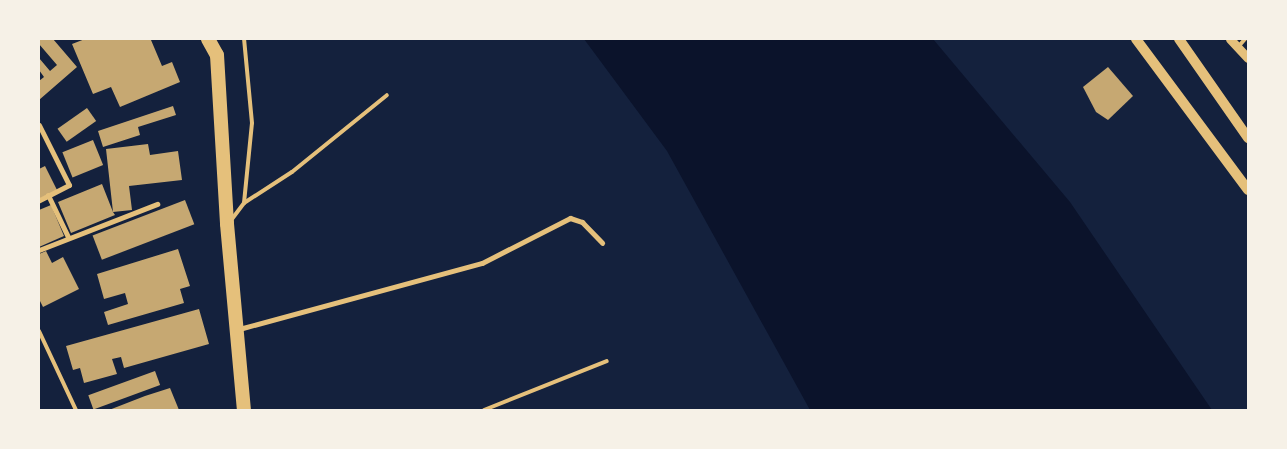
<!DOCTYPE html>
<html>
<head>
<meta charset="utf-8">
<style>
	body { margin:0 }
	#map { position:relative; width:1287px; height:449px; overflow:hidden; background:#14213d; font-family:"Exo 2",sans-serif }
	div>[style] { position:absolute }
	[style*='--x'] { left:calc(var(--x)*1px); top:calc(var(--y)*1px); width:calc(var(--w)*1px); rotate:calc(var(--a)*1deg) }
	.water>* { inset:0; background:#0b132b }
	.building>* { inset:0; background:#c6a872; transform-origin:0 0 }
	.service>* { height:4px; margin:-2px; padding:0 2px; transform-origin:2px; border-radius:2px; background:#e5c07b }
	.minor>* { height:5px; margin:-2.5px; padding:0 2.5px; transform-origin:2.5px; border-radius:2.5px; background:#e5c07b }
	.tertiary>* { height:9px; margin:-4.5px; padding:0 4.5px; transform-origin:4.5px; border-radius:4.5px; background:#e5c07b }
	.secondary>* { height:10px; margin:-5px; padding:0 5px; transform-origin:5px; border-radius:5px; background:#e5c07b }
	.trunk>* { height:14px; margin:-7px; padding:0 7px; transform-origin:7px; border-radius:7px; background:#e5c07b }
	span { translate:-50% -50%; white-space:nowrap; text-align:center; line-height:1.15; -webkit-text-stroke:5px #f6f1e7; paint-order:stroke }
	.frame { position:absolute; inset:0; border:40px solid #f6f1e7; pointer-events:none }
</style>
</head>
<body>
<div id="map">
	<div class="water">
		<div style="clip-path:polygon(584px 39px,933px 39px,1070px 202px,1212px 410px,810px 410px,667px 151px)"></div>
	</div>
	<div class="building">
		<div style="clip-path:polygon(39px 39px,53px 39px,77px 67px,39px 100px,39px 81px,44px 77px,39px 70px,39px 58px,50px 71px,57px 65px,39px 44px)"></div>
		<div style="clip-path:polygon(85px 39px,151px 40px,162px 66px,172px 62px,180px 82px,120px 107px,111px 87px,93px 94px,72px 44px)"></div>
		<div style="clip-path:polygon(1108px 67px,1133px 96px,1108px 120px,1096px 112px,1083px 87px)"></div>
		<div style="clip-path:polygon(173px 106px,176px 115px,138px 127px,140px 135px,103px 147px,98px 131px)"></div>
		<div style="left:87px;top:108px;width:16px;height:36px;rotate:55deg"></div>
		<div style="left:93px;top:140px;width:27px;height:33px;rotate:68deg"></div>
		<div style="clip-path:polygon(148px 144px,150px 155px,178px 151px,182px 180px,129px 186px,132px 210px,113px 212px,115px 215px,71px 233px,58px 202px,102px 184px,113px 212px,106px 149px)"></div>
		<div style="clip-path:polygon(45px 166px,57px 190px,39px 199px,39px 169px)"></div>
		<div style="left:185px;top:200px;width:26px;height:99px;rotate:69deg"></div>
		<div style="clip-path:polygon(51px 205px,64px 236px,39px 247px,39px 210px)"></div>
		<div style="clip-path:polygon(178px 249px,190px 286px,180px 289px,184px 303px,108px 325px,104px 312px,128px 304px,125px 293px,104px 299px,97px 274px)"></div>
		<div style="clip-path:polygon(46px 251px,52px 263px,63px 257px,79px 289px,43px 307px,39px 299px,39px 254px)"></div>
		<div style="clip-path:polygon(199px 309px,209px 344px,124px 368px,121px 357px,112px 359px,117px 374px,84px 383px,80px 368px,73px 370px,66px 346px)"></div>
		<div style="left:155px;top:371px;width:15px;height:71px;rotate:70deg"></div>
		<div style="clip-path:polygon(170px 388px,179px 410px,109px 410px,145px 396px)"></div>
	</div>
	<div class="service">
		<div style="--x:1238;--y:47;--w:11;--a:-49"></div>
		<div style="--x:244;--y:203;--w:57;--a:-32.9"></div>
		<div style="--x:292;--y:172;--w:122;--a:-39"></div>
		<div style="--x:232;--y:219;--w:20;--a:-53"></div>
		<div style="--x:244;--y:203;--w:80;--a:-84.3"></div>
		<div style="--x:252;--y:123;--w:84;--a:-95.4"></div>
		<div style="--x:39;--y:331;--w:87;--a:64.9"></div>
		<div style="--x:484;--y:410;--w:132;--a:-21.7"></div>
	</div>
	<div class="minor">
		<div style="--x:39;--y:125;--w:67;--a:63.4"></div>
		<div style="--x:69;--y:185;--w:34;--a:153"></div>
		<div style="--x:48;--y:195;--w:47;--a:64.5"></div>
		<div style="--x:39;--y:250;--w:127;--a:-21.3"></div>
		<div style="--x:239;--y:329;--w:252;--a:-15.2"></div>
		<div style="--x:482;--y:263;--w:99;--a:-27.1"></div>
		<div style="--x:570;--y:218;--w:13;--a:18"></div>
		<div style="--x:582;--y:222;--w:29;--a:46"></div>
	</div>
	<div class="tertiary">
		<div style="--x:1230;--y:39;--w:26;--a:47"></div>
	</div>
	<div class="secondary">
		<div style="--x:1136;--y:39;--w:188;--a:53.4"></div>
		<div style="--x:1179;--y:39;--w:121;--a:55.1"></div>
	</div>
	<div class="trunk">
		<div style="--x:208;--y:39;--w:18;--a:61"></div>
		<div style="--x:217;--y:55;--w:169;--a:86.6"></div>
		<div style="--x:227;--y:224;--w:187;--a:84.8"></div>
	</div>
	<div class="frame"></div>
</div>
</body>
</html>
